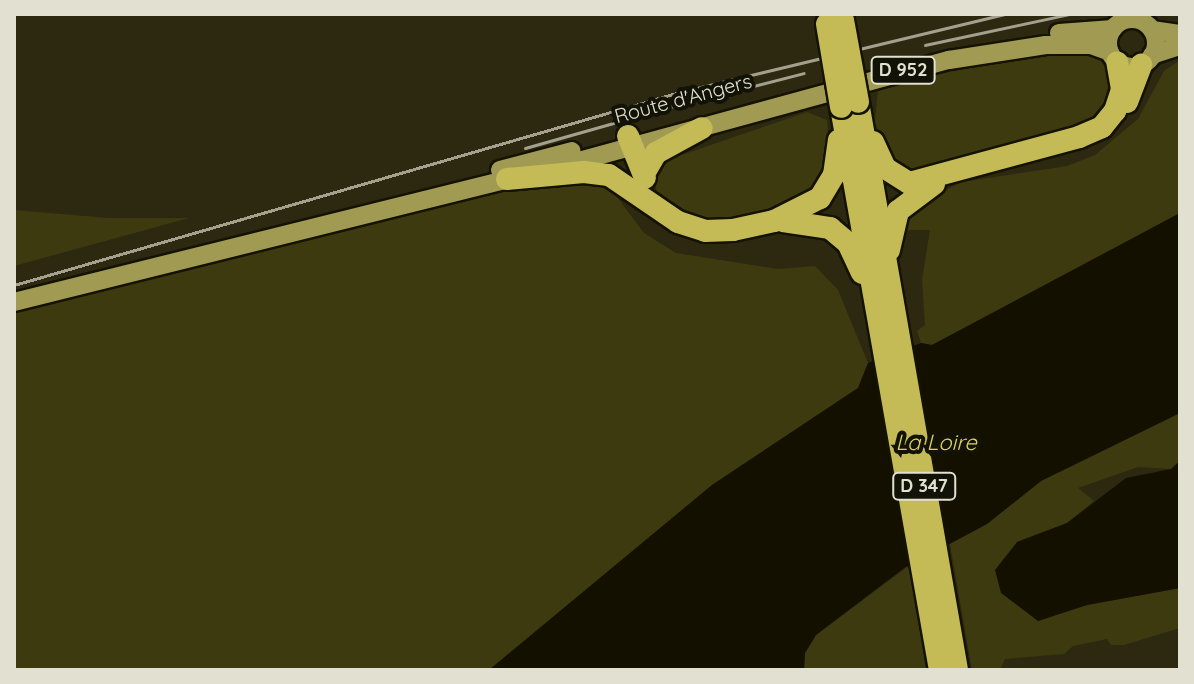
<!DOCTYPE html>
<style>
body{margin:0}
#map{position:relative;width:1194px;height:684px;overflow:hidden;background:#2c2910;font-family:Quicksand,sans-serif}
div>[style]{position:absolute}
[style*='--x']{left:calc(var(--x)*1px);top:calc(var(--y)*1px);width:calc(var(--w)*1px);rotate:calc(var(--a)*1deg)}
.green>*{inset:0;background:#3e3a0f}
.water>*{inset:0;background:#131000}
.roads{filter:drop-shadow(2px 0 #141200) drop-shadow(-2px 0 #141200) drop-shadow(0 2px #141200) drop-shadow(0 -2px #141200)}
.major>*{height:18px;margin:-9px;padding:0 9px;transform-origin:9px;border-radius:9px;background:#a09a53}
.major>.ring{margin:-9px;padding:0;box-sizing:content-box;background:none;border:18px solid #a09a53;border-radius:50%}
.highway>*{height:22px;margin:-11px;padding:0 11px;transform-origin:11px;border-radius:11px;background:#c4bb57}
.rail>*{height:3px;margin:-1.5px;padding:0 1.5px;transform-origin:1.5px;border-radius:1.5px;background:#a3a18e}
.bridges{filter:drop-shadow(2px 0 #141200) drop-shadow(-2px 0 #141200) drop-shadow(0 2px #141200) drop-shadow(0 -2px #141200)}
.highway-bridge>*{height:22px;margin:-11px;padding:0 11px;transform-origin:11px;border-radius:11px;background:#c4bb57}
span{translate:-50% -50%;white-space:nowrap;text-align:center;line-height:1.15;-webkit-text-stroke:8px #131207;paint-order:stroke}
.shield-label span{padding:2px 6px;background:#131207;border:2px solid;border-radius:6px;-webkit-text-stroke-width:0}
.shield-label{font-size:18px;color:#e2e1d1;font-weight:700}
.street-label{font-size:20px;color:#e2e1d1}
.water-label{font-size:22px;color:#ddd25a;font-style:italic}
.frame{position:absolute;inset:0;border:16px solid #e2e1d1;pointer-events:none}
</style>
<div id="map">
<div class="green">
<i style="clip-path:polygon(1084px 52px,1101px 55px,1112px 77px,1113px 100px,1102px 121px,917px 171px,899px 168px,884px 148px,875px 122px,878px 89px,1013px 57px)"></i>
<i style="clip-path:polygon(1180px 60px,1180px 213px,932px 345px,921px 343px,917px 331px,925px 325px,922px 280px,930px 230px,907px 230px,907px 209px,962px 182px,1067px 166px,1095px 155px,1138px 119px,1164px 71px)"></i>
<i style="clip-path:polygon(807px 112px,827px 120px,830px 157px,819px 184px,806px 195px,760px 214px,721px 222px,693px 221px,659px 198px,654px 181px,664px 161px)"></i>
<i style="clip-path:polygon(576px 179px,608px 185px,644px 233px,676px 253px,778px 269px,815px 266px,838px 290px,868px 363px,858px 388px,712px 485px,489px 670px,14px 670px,14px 310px,409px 208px)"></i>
<i style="clip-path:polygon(14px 210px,108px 218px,189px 218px,14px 266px)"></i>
<i style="clip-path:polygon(1180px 413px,1180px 461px,1171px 469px,1138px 467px,1078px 488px,1094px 501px,1067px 523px,1017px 542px,1038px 621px,1087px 605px,1180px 588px,1180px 628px,1124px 645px,1111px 645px,1107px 639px,1073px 646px,1064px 654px,1005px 659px,1000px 670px,972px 670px,950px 544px,987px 524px,1041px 481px)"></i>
<i style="clip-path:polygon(910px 565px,926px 670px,804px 670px,805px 653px,816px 635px)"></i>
</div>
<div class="water">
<i style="clip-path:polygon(1180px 213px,1180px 413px,1041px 481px,987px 524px,904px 568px,816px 635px,805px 653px,804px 670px,489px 670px,712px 485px,858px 388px,868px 363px,921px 343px,932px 345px)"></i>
<i style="clip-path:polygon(1180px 461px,1180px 588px,1087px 605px,1038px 621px,1001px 593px,995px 570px,1017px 542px,1067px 523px,1126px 478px,1171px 469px)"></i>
</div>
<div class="roads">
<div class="major">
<i class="ring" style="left:1108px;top:19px;width:30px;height:30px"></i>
<i style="--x:1152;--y:30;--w:28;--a:8"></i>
<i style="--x:1059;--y:33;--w:54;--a:-4.2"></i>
<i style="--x:1152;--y:55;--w:29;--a:-18"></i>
<i style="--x:557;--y:167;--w:406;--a:-15.3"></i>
<i style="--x:949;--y:60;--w:98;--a:-8.8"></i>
<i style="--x:1046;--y:45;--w:45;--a:0"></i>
<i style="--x:1091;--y:45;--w:20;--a:20"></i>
<i style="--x:500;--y:170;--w:74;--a:-14.8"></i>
<i style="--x:14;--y:302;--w:522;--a:-13.96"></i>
</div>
<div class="highway">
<i style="--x:858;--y:102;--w:577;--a:80.11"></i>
<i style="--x:1127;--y:102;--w:40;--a:-69"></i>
<i style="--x:841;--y:107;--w:572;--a:80.03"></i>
<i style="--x:628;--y:136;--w:45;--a:68"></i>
<i style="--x:873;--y:142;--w:29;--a:65"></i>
<i style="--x:885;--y:168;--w:28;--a:32"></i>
<i style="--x:909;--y:183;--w:176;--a:-15.1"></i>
<i style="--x:1079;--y:137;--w:25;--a:-23"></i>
<i style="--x:1102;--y:127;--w:21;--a:-51"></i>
<i style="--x:1115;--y:111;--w:23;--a:-72"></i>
<i style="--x:1122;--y:89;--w:27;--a:-100"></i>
<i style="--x:645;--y:172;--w:22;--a:-60"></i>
<i style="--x:656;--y:153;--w:52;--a:-28.5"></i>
<i style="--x:507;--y:179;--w:77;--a:-5.2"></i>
<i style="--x:584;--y:172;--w:25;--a:7"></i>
<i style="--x:609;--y:175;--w:83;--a:34.3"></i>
<i style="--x:678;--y:222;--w:28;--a:18"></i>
<i style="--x:705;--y:231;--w:28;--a:-2"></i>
<i style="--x:733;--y:230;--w:42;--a:-12.4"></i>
<i style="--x:774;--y:221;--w:51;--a:-26.6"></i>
<i style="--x:820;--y:198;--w:27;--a:-59"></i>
<i style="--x:834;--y:175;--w:35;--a:-82"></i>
<i style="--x:783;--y:221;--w:48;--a:8.5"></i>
<i style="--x:830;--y:228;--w:23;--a:40"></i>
<i style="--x:848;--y:243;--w:33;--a:65"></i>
<i style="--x:889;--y:250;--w:40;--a:-77"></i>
<i style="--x:898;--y:211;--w:45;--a:-36.9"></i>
</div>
</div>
<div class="rail">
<i style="--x:925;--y:45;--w:147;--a:-12.1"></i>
<i style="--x:730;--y:92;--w:76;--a:-14.4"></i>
<i style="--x:525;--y:148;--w:223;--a:-15.8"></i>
<i style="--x:14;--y:285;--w:689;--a:-16.17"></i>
<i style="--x:676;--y:93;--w:337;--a:-13.5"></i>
</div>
<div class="bridges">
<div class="highway-bridge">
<i style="--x:843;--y:20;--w:83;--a:79.6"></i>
<i style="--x:827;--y:24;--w:84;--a:80.4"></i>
</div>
</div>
<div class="shield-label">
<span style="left:903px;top:70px">D 952</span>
<span style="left:924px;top:486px">D 347</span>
</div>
<div class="street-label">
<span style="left:683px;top:98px;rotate:-15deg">Route d'Angers</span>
</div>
<div class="water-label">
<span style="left:936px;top:443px">La Loire</span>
</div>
<div class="frame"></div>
</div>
